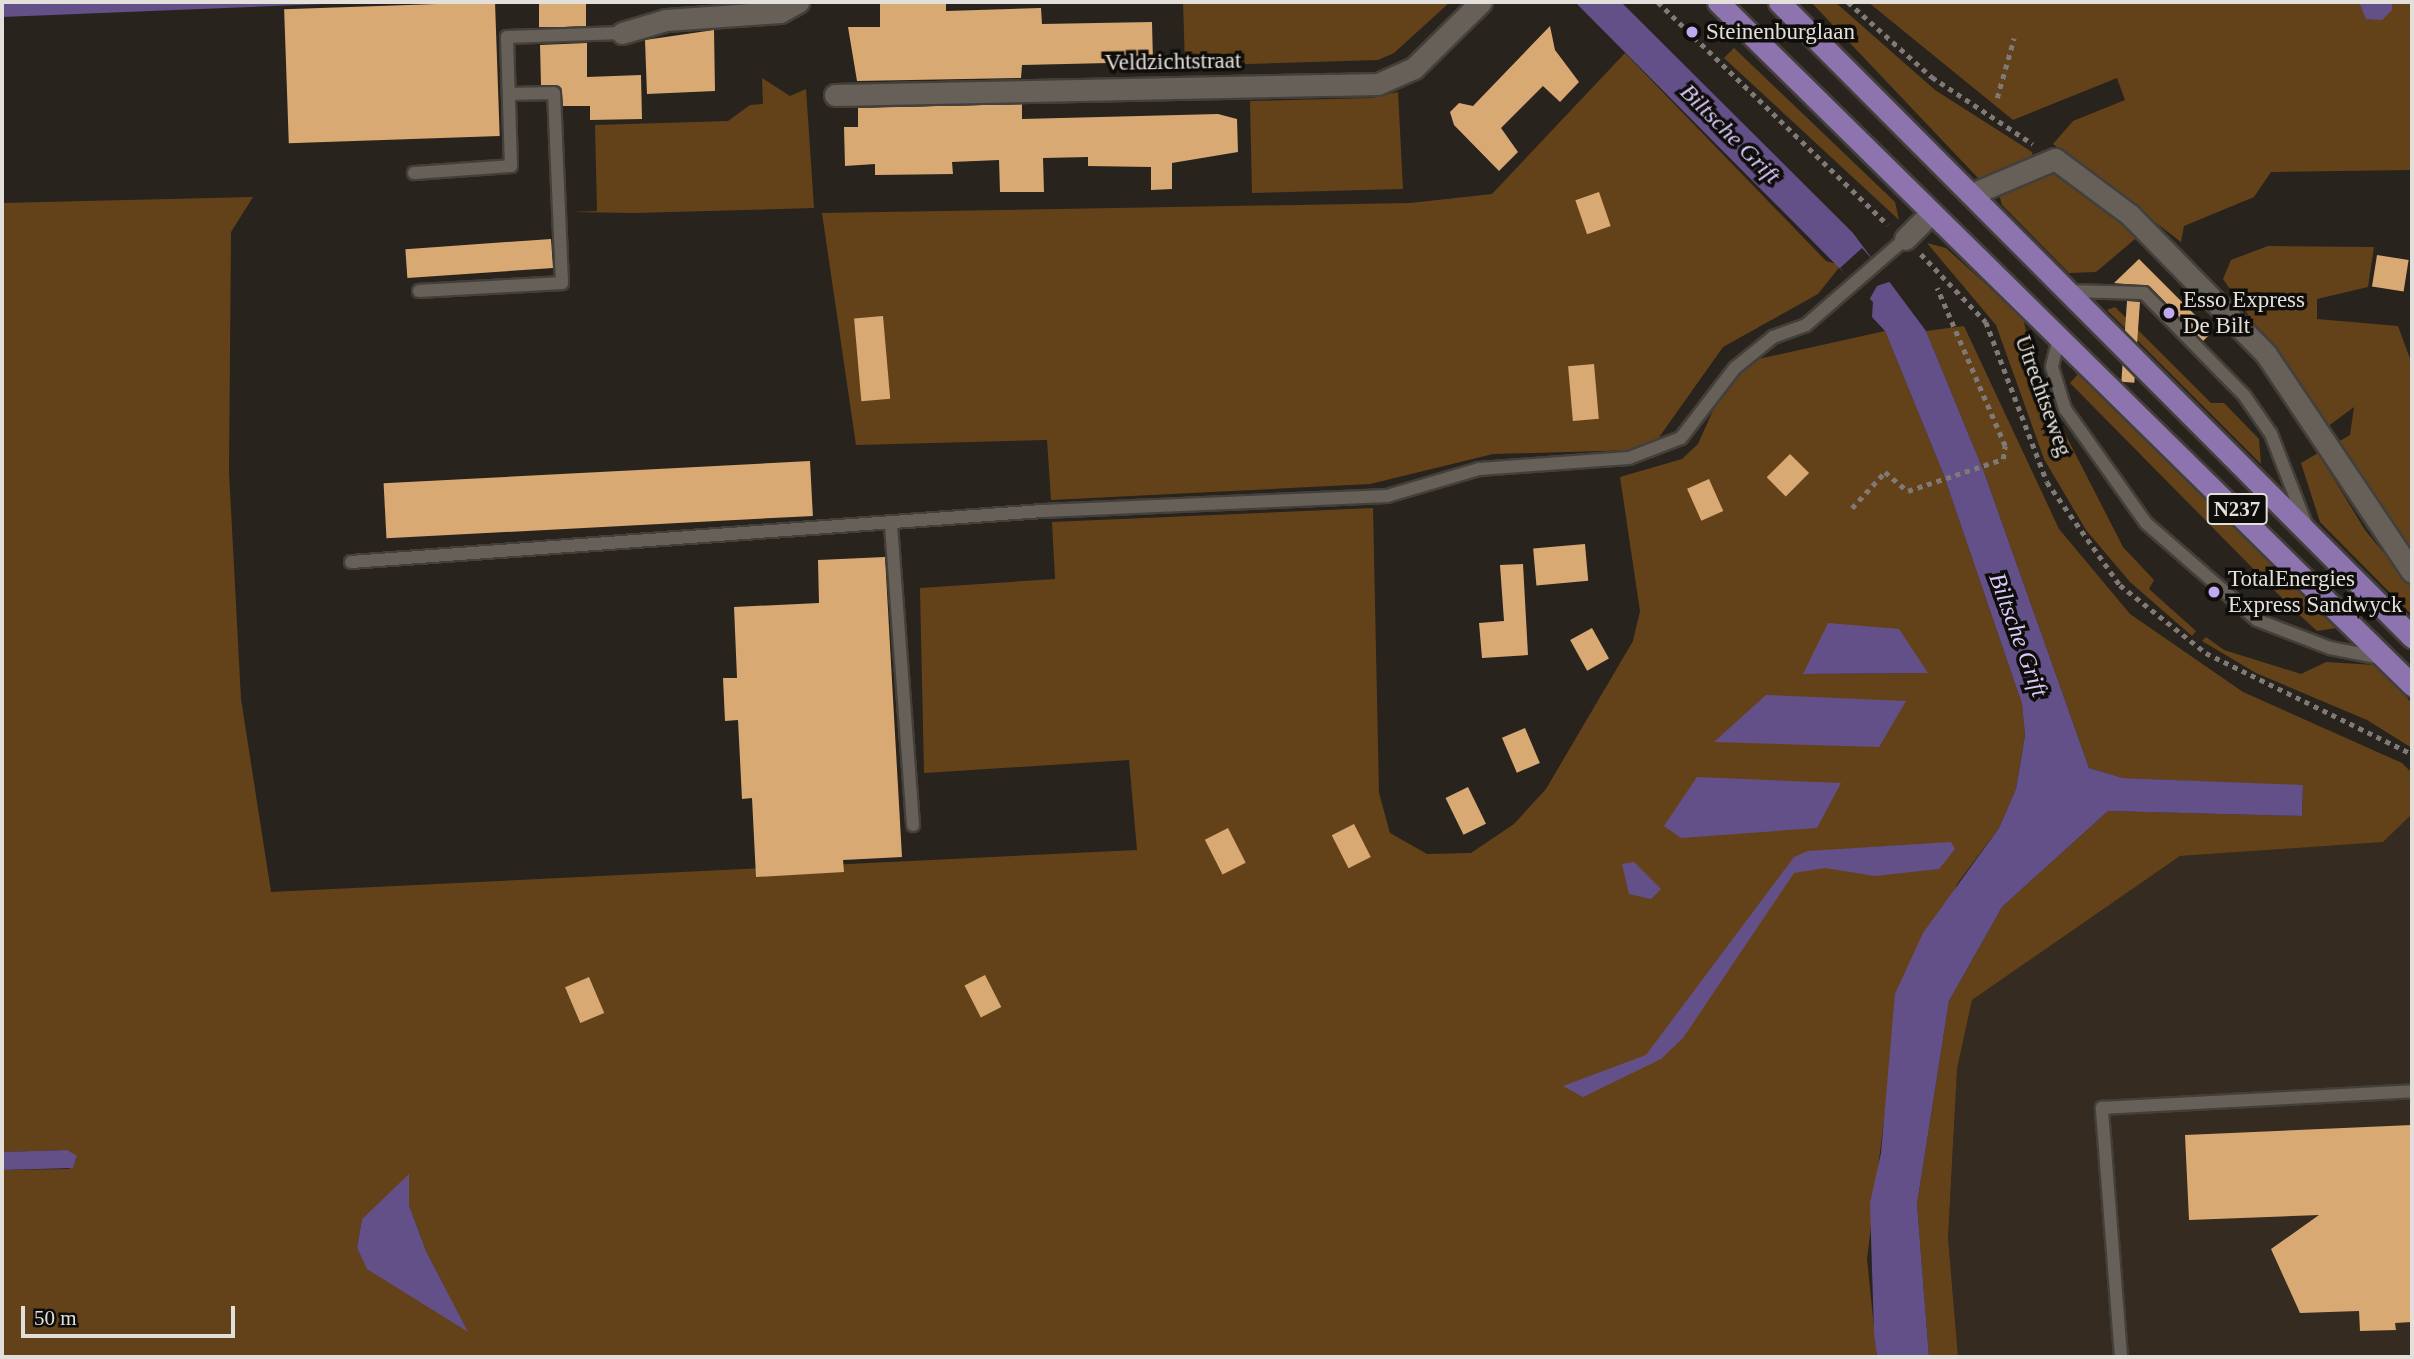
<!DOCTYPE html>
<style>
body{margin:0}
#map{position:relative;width:2414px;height:1359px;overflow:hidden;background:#29231d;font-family:"Times New Roman",serif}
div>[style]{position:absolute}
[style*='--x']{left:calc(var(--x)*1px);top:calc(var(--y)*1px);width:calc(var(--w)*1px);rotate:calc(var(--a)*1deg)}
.built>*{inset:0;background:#352b20}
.green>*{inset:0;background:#644219}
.water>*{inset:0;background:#645088}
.pier>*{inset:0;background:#29231d}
.building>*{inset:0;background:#d9a973;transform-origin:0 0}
.path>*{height:4.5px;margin-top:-2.25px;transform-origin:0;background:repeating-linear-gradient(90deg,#7f7a75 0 5px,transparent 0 10px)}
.roads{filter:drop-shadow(2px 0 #433f3a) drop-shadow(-2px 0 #433f3a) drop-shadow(0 2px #433f3a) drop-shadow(0 -2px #433f3a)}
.service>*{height:12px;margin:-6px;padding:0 6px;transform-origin:6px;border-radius:6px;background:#676058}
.minor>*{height:21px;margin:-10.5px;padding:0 10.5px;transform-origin:10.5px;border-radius:10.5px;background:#676058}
.primary>*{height:21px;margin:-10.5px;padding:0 10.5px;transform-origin:10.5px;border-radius:10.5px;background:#8d74ae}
.dots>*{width:19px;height:19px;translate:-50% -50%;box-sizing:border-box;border:4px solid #0f0d0a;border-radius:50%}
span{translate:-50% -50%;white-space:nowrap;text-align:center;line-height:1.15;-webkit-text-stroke:7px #0f0d0a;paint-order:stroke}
.shield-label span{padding:2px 5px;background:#0f0d0a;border:2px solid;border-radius:5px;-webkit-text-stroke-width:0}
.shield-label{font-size:21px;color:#e3dfdb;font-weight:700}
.poi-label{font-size:23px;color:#e3dfdb}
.left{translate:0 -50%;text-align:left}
.street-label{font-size:23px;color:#e3dfdb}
.water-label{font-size:24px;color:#dac9fd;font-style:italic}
.frame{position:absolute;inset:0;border:4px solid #e3dfdb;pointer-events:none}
.scale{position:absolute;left:21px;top:1306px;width:214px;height:32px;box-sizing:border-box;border:4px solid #e3dfdb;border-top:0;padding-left:9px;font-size:21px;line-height:24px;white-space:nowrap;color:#e3dfdb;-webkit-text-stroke:5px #0f0d0a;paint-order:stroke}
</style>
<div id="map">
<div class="built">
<i style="clip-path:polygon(2412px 814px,2412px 1357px,1958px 1357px,1948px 1238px,1957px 1069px,1972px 1000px,2180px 856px,2383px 842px)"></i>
</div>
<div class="green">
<i style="clip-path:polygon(1183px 2px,1450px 2px,1394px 53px,1378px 60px,1185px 66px)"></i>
<i style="clip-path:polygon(1811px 2px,1835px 2px,1935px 90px,2032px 152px,2033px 158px,1979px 179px)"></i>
<i style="clip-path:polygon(1868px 2px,2359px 2px,2392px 10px,2392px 2px,2412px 2px,2412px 170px,2271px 172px,2254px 197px,2184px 226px,2181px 242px,2053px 144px,2073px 121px,2125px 100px,2117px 78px,2013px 120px)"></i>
<i style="clip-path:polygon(1734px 48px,1895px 202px,1899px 220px,1724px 58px)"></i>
<i style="clip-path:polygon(1625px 53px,1826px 261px,1841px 265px,1818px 294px,1723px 347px,1655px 443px,1635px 450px,1493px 454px,1370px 484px,1051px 500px,1047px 440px,856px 445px,822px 213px,1410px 203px,1492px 194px)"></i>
<i style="clip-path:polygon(762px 78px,790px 96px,806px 89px,814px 208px,634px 213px,571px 212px,597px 211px,595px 125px,728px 121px,750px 105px,763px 104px)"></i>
<i style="clip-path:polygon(1398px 92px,1403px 189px,1252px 193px,1250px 101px,1371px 98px)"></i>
<i style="clip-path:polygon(2046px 171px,2072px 177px,2141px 234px,2096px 272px,2069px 273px,2002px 205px,1999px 194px)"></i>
<i style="clip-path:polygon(evenodd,253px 197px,231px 232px,229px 472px,241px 699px,271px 892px,1137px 850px,1129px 760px,924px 773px,920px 588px,1055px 579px,1052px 522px,1373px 508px,1379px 793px,1390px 833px,1427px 854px,1471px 853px,1514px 824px,1546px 789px,1633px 641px,1640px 611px,1620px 477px,1682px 459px,1698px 444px,1719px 397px,1754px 360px,1885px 331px,1943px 473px,2022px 704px,2025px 734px,2016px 789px,1999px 828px,1957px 884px,1888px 1087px,1867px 1259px,1877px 1357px,2px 1357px,2px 1170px,69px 1169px,77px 1159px,67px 1150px,2px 1152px,2px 203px,253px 197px,1828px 624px,1922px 667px,1928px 673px,1804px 674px,1828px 624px,253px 197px,409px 1175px,409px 1205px,426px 1251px,467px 1331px,367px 1268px,357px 1248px,362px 1219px,409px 1175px)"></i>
<i style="clip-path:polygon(1927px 243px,1946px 248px,2023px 318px,2038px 381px,2123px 547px,2154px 580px,2149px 589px,2196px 631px,2192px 636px,2130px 582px,2086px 530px,2044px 459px,1996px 325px)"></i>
<i style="clip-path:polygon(2268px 246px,2374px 247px,2368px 287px,2317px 299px,2317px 319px,2398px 326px,2412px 364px,2412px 556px,2336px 443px,2350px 435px,2354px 407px,2327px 427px,2223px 279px,2231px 260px)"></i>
<i style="clip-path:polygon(2115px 307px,2211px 403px,2224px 403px,2259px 439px,2261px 464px,2107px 310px)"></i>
<i style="clip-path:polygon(1964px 326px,2059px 529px,2130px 614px,2243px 692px,2402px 763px,2412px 773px,2412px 814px,2383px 842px,2180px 856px,1972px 1000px,1957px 1069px,1948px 1238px,1958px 1357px,1929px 1357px,1917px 1204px,1949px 1001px,2002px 907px,2108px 811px,2302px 816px,2303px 786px,2123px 778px,2089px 768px,1984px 472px,1926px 331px)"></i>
<i style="clip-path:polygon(2079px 373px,2336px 628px,2317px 631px,2292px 608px,2070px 383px)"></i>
<i style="clip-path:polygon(2318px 453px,2365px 530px,2412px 588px,2412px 615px,2320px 522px,2301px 463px)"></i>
<i style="clip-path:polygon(2206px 637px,2224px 650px,2301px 674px,2326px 662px,2374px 665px,2412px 703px,2412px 748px,2367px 720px,2256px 673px,2202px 641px)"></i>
</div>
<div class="water">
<i style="clip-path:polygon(2px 2px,374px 2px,2px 17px)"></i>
<i style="clip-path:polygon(1575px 2px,1621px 2px,1853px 233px,1926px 331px,1984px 472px,2089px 768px,2123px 778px,2303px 785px,2302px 816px,2108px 811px,2002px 907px,1949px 1001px,1917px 1204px,1929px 1357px,1877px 1357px,1874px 1333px,1870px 1203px,1881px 1153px,1895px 994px,1923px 933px,1999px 828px,2016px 789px,2025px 735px,2022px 704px,1943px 473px,1885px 331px,1872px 317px,1873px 302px)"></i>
<i style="clip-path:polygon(2359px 2px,2392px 2px,2392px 10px,2382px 20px,2366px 19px)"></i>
<i style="clip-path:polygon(1828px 623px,1899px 629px,1928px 673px,1803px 674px)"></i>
<i style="clip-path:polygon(1766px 695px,1906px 701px,1879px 747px,1714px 742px)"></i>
<i style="clip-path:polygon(1697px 777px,1841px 783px,1817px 828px,1681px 838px,1664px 826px)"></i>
<i style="clip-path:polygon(1951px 842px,1955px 849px,1939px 869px,1875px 876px,1825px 868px,1794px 873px,1683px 1038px,1661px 1059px,1583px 1097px,1563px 1086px,1646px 1055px,1794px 857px,1808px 851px)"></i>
<i style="clip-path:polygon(1634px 862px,1661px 889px,1651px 899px,1629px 894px,1622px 864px)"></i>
<i style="clip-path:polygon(67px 1150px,77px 1156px,73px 1168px,2px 1170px,2px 1152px)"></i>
<i style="clip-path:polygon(409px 1174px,409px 1205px,426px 1251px,468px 1332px,367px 1269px,357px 1248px,362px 1219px)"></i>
</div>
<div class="pier">
<i style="clip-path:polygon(1862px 248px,1892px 281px,1877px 286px,1868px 302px,1840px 268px)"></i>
</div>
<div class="building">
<i style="left:495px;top:2px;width:134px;height:211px;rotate:88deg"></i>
<i style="left:539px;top:2px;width:47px;height:25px"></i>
<i style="clip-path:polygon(880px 2px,946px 2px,946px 11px,1041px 8px,1042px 24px,1152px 22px,1153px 62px,1022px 65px,1021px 78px,857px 81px,848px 27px,880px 27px)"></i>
<i style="clip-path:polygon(1550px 26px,1555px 50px,1579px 82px,1560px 102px,1543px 86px,1501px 128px,1518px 152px,1499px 171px,1454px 125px,1450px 112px,1459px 103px,1473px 106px)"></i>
<i style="clip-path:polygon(714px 30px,715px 91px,647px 94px,645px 40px)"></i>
<i style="clip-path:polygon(587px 43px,587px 77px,641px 75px,642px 119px,590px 120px,590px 106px,563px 106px,561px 88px,541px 85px,540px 45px)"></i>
<i style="clip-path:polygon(1022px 104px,1022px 119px,1218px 114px,1237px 119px,1238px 152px,1172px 163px,1172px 189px,1151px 190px,1151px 167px,1088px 166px,1088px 157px,1043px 158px,1044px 192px,1000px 192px,999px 160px,952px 162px,953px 174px,875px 175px,875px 164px,845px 166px,844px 127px,858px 127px,858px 108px)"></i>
<i style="left:1599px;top:192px;width:36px;height:25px;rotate:71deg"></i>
<i style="left:551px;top:239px;width:29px;height:146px;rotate:86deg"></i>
<i style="left:2377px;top:255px;width:32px;height:32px;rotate:9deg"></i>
<i style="clip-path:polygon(2139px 259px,2212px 332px,2203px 341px,2149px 286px,2114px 283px)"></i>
<i style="left:2127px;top:301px;width:13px;height:81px;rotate:4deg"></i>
<i style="left:883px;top:316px;width:83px;height:29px;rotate:85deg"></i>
<i style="left:1594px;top:364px;width:55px;height:26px;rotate:85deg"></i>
<i style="left:1790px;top:454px;width:27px;height:33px;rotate:45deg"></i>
<i style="left:810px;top:461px;width:55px;height:427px;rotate:87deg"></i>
<i style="left:1709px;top:479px;width:35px;height:24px;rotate:66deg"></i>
<i style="left:1585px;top:544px;width:37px;height:52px;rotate:85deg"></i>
<i style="clip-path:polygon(885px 557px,902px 857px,843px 860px,844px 872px,756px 877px,752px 798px,742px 799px,738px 720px,725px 721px,723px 678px,737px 678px,734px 607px,819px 603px,818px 560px)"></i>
<i style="clip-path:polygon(1523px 564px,1528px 655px,1482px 658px,1479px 623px,1504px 621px,1500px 565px)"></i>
<i style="left:1592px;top:628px;width:35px;height:25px;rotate:61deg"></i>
<i style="left:1525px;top:728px;width:38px;height:25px;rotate:67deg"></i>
<i style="left:1468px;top:787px;width:41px;height:25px;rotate:64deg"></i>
<i style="left:1354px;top:824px;width:37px;height:25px;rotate:63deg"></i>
<i style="left:1228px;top:828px;width:39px;height:26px;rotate:63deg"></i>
<i style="left:985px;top:975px;width:36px;height:23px;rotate:63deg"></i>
<i style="left:589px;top:977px;width:39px;height:26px;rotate:67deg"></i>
<i style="clip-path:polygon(2412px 1125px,2412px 1322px,2395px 1323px,2396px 1330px,2360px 1331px,2359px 1311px,2300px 1313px,2271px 1249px,2319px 1215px,2189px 1220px,2185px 1135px)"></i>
</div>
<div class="path">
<i style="--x:1658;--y:2;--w:320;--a:44.1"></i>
<i style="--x:1848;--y:2;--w:113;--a:41.8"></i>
<i style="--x:1932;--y:77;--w:121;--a:33.6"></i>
<i style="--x:1997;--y:98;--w:62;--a:-74.2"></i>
<i style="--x:1921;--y:254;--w:94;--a:46.3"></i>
<i style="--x:1986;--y:322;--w:171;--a:69.1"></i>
<i style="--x:2047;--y:482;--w:126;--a:54.7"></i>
<i style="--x:2120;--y:585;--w:110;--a:38.3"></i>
<i style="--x:2206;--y:653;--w:229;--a:26.1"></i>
<i style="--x:1852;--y:508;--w:49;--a:-47.5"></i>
<i style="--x:1885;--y:472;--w:30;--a:40"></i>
<i style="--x:1908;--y:491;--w:100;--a:-18.6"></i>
<i style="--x:2003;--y:459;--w:13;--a:-81"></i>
<i style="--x:2005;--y:446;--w:172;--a:-113.3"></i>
</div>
<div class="roads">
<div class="service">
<i style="--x:414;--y:173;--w:97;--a:-4.1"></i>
<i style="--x:511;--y:166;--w:129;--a:-91.8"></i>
<i style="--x:507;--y:37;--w:115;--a:-2"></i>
<i style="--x:419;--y:291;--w:143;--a:-3.2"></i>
<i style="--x:562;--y:283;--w:190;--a:-92.4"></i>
<i style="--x:554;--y:93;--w:45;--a:178.7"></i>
<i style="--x:2067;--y:291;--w:77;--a:1.5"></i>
<i style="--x:2144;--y:293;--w:143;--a:45.6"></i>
<i style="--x:2244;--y:395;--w:47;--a:55.3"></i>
<i style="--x:2271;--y:434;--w:100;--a:68.8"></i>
<i style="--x:2060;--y:334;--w:34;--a:104"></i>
<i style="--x:2052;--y:367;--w:44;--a:72.8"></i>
<i style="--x:2065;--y:409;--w:140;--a:54.6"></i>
<i style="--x:2146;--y:523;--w:147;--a:41.1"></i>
<i style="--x:2257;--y:620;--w:78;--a:21"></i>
<i style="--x:2330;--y:648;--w:52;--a:11.1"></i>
<i style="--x:891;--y:525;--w:301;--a:85.8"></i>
<i style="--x:351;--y:562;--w:694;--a:-4.22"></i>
<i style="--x:1043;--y:511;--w:344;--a:-2.5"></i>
<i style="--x:1387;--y:496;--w:96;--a:-16.4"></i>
<i style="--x:1479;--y:469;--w:150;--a:-4.2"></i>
<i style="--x:1629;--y:458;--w:56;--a:-21"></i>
<i style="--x:1681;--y:438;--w:88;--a:-52.4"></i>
<i style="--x:1735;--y:368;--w:49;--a:-39.2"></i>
<i style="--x:1773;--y:337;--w:35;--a:-20"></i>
<i style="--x:1806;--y:325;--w:131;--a:-41"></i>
<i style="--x:2121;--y:1357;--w:250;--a:-94.4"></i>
<i style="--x:2102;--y:1108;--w:310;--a:-3.1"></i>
</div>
<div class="minor">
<i style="--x:622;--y:33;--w:46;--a:-16.5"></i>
<i style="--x:666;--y:20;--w:114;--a:-4"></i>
<i style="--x:780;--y:12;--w:21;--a:-29"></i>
<i style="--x:835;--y:95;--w:543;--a:-1.16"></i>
<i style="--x:1378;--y:84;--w:39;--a:-24"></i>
<i style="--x:1414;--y:68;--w:94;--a:-44.6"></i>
<i style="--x:1972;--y:194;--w:90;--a:-22.9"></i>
<i style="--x:2055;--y:159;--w:94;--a:36.7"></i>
<i style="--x:2130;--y:215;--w:194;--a:45.6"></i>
<i style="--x:2266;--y:354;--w:262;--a:56.2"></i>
<i style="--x:1905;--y:239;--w:35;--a:-45"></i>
</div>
<div class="primary">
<i style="--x:1718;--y:2;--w:974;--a:44.54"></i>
<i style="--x:1779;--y:2;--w:897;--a:45.09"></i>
</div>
</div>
<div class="dots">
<i style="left:1692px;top:32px;background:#c1a8f3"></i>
<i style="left:2169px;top:313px;background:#c1a8f3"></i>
<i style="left:2214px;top:592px;background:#c1a8f3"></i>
</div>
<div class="shield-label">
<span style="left:2237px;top:509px">N237</span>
</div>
<div class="poi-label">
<span class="left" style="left:1706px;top:32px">Steinenburglaan</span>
<span class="left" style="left:2183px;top:313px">Esso Express<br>De Bilt</span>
<span class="left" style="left:2228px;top:592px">TotalEnergies<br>Express Sandwyck</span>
</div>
<div class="street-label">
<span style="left:1173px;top:62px;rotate:-1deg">Veldzichtstraat</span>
<span style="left:2043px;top:396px;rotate:70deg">Utrechtseweg</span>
</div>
<div class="water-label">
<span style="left:1730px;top:134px;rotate:45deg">Biltsche Grift</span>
<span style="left:2018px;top:635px;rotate:70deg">Biltsche Grift</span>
</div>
<div class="frame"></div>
<div class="scale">50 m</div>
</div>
